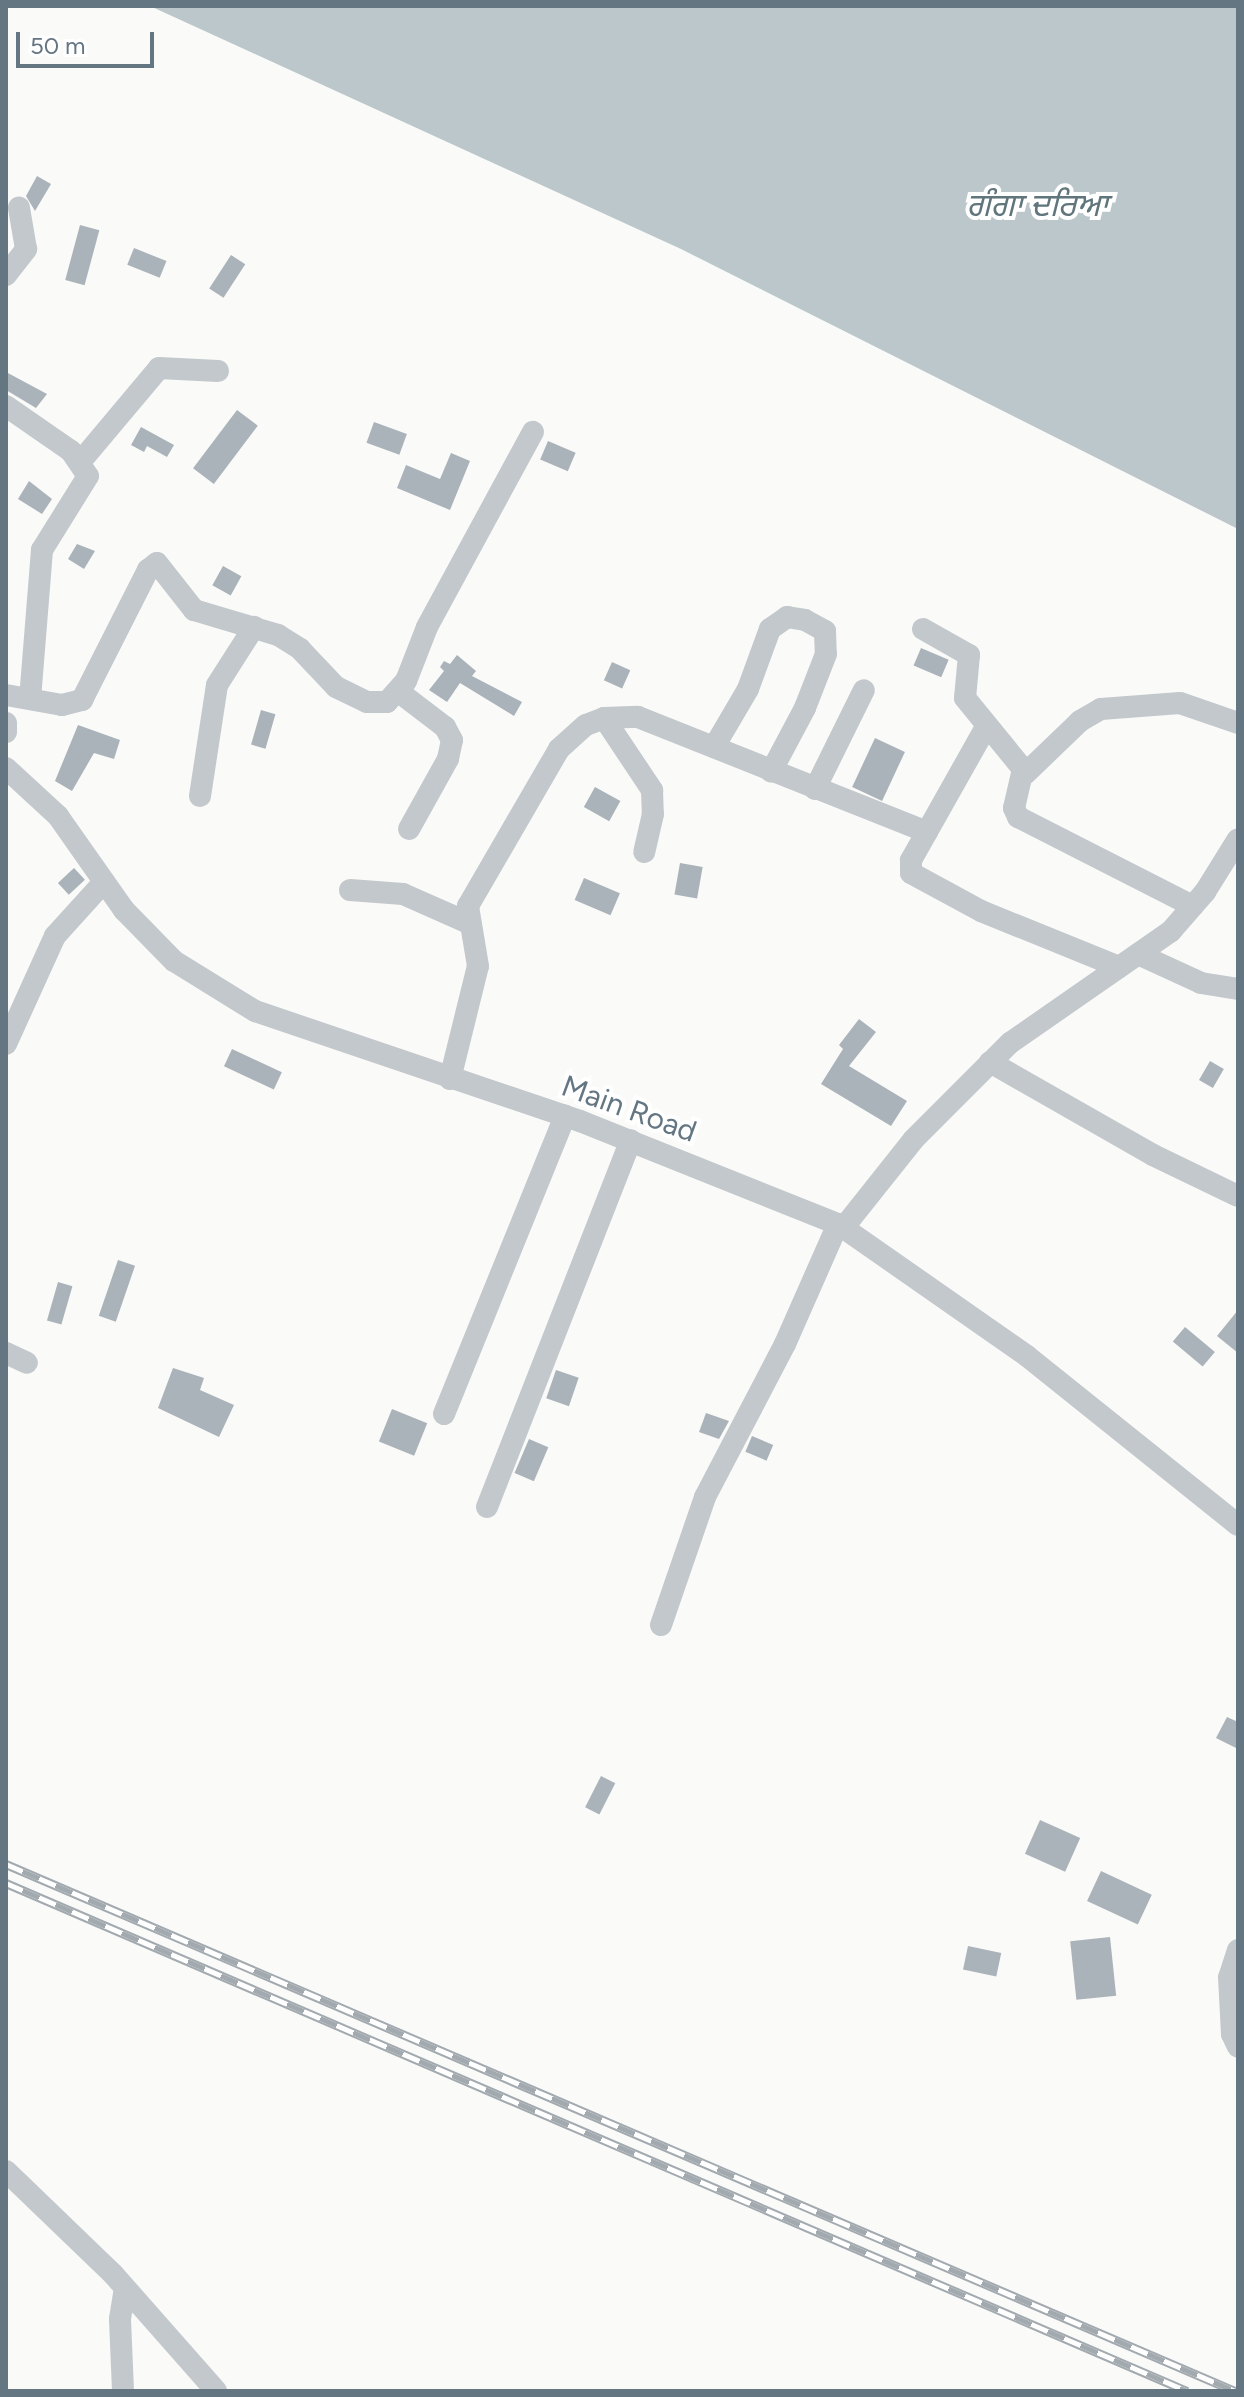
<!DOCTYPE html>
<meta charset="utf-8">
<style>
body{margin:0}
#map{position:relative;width:1244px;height:2397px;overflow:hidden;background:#fafaf8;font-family:Figtree,"Noto Sans Gurmukhi",sans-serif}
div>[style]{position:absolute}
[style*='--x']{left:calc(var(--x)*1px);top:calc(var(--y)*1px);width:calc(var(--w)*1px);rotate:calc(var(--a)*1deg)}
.water>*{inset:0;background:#bbc7cb}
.building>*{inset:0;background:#aab3b9;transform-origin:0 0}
.minor>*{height:22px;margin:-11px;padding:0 11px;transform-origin:11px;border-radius:11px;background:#c3c8cc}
.rail>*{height:9px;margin-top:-4.5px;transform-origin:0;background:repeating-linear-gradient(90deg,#fff 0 18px,#a2aab0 0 36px);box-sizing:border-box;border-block:2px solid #a2aab0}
span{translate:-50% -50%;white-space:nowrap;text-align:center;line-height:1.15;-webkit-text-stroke:8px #fff;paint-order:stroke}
.street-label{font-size:30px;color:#657683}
.water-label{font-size:32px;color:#60757c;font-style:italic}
.frame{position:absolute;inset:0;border:8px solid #657683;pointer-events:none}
.scale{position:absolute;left:16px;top:32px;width:138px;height:36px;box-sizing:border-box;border:4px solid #657683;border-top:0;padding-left:10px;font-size:24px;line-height:28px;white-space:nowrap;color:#657683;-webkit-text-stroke:6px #fff;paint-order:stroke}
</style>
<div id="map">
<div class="water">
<i style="clip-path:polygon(150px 6px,1238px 6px,1238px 529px,681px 249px)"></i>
</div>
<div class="building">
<i style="clip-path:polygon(37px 176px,51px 184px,35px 211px,26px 196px)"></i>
<i style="left:80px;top:225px;width:20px;height:57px;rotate:15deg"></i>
<i style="left:134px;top:248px;width:35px;height:18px;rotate:22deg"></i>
<i style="left:231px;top:255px;width:17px;height:40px;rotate:33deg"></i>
<i style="clip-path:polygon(6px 372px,47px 394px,36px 408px,6px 390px)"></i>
<i style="left:237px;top:410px;width:26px;height:73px;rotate:37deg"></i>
<i style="left:374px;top:422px;width:35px;height:22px;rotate:20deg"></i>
<i style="clip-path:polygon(141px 427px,174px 445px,167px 457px,147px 446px,144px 452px,131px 445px)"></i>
<i style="left:548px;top:441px;width:30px;height:20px;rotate:23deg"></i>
<i style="clip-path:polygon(451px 453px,470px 461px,450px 510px,397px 488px,406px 465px,440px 479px)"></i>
<i style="clip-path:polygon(29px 481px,52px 499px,42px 514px,18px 499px)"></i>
<i style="clip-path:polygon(77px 544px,95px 551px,84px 569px,68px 559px)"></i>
<i style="left:223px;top:566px;width:21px;height:22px;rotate:29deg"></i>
<i style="left:921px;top:648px;width:30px;height:19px;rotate:23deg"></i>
<i style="clip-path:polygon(457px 655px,476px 671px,472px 676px,522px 702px,514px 716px,460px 683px,447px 702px,429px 690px,444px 671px,440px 667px,444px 661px,450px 664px)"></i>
<i style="left:612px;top:662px;width:20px;height:20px;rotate:24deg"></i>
<i style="left:261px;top:710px;width:15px;height:36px;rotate:16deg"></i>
<i style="clip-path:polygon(78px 725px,120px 740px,114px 759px,94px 753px,72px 791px,55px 781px)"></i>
<i style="left:875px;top:738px;width:33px;height:54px;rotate:25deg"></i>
<i style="left:595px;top:787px;width:29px;height:23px;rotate:29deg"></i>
<i style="left:680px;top:863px;width:23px;height:32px;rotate:10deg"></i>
<i style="left:74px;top:868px;width:16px;height:22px;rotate:47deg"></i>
<i style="left:584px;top:878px;width:39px;height:24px;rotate:23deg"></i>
<i style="clip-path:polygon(859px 1019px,876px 1032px,849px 1066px,907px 1101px,891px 1126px,821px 1084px,843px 1049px,839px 1045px)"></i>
<i style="left:232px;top:1049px;width:55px;height:19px;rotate:25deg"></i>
<i style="left:1210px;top:1061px;width:16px;height:22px;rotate:30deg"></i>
<i style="left:118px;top:1260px;width:18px;height:59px;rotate:19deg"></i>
<i style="left:58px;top:1282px;width:15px;height:40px;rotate:16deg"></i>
<i style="clip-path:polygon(1238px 1310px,1238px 1353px,1217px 1336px)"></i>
<i style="left:1185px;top:1327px;width:39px;height:19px;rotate:40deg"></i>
<i style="clip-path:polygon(173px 1368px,204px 1378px,200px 1390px,234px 1405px,219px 1437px,158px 1408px)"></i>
<i style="left:556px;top:1370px;width:24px;height:30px;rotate:19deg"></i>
<i style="left:392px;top:1409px;width:38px;height:35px;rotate:22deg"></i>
<i style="clip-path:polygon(706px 1413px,729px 1421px,719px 1439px,699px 1432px)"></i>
<i style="left:752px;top:1436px;width:23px;height:17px;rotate:23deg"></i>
<i style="left:529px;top:1439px;width:21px;height:37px;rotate:23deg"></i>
<i style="clip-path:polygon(1227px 1717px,1238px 1722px,1238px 1749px,1216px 1738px)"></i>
<i style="left:601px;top:1776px;width:16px;height:35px;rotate:27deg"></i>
<i style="left:1040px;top:1820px;width:44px;height:37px;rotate:24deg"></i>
<i style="left:1101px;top:1871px;width:56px;height:33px;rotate:25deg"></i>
<i style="left:1110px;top:1937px;width:59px;height:40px;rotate:84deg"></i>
<i style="left:968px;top:1946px;width:34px;height:24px;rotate:12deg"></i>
</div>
<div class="minor">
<i style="--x:6;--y:275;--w:33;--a:-52"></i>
<i style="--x:26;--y:249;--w:42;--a:-99.7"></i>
<i style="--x:6;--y:406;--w:79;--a:34.7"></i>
<i style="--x:71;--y:451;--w:30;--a:56"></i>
<i style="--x:88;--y:476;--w:87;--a:121.9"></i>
<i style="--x:42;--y:550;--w:148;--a:94.6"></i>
<i style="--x:81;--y:461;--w:121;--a:-50"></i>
<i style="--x:159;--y:368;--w:59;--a:2.9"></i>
<i style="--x:923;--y:629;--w:53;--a:29.5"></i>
<i style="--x:969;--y:655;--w:43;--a:95.3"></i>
<i style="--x:965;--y:698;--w:92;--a:50.8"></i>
<i style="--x:1023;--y:769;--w:40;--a:103"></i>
<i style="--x:1014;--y:808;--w:10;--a:66"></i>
<i style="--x:1018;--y:817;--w:196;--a:27"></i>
<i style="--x:399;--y:692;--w:58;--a:37.3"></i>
<i style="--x:445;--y:727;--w:15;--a:62"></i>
<i style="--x:452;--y:740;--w:19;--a:102"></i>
<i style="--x:448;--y:759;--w:80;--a:119.1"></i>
<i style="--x:6;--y:695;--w:57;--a:10.1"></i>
<i style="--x:62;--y:705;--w:21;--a:-14"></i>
<i style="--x:82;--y:700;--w:146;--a:-63.1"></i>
<i style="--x:148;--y:570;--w:11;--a:-38"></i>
<i style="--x:157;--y:563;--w:60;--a:51.8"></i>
<i style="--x:194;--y:610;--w:88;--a:16.6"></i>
<i style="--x:278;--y:635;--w:26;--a:32"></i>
<i style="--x:300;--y:649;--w:52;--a:46.5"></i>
<i style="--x:336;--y:687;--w:34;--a:26"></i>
<i style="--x:367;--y:702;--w:20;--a:0"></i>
<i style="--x:387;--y:702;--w:28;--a:-48"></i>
<i style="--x:406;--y:681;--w:58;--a:-68.7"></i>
<i style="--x:427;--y:627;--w:222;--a:-61.5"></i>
<i style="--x:604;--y:718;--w:87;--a:56.3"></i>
<i style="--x:652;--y:790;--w:24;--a:88"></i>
<i style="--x:653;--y:814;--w:39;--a:103"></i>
<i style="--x:6;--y:723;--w:9;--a:90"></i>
<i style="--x:986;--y:727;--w:153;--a:119.4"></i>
<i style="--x:911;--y:860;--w:13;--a:90"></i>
<i style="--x:911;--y:873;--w:80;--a:28.5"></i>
<i style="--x:981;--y:911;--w:149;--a:22.1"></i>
<i style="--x:714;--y:747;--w:67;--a:-59.6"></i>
<i style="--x:748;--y:689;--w:64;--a:-69.9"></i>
<i style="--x:770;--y:629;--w:21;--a:-35"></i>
<i style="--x:787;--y:617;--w:18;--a:9"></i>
<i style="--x:805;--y:620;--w:23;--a:29"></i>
<i style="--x:825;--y:631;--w:23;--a:88"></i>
<i style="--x:826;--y:654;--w:58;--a:111.3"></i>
<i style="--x:805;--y:708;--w:72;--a:118"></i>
<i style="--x:6;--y:768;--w:71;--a:42.7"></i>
<i style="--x:58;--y:816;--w:115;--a:54.9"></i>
<i style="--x:124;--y:910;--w:71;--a:45.6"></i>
<i style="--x:174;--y:961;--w:95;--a:31.7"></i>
<i style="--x:255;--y:1011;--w:343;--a:18.7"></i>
<i style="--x:580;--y:1121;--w:278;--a:21.8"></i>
<i style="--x:838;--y:1224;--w:231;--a:34.9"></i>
<i style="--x:1027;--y:1356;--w:270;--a:38.7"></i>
<i style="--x:1025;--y:774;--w:76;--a:-43.9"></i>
<i style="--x:1080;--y:721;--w:24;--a:-30"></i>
<i style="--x:1101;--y:709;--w:79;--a:-4.3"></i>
<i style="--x:1180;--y:703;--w:61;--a:19"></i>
<i style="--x:815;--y:789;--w:110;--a:-63.7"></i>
<i style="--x:200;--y:796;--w:112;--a:-81.3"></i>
<i style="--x:217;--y:685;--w:69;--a:-57.5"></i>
<i style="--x:350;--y:890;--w:53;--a:4.3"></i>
<i style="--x:403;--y:894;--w:74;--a:23.8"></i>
<i style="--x:1138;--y:954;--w:69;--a:24.7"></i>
<i style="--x:1201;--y:983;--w:37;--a:9"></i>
<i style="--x:6;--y:1044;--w:119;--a:-65.6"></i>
<i style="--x:55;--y:936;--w:73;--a:-47.8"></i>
<i style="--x:990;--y:1062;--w:188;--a:29.7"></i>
<i style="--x:1153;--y:1155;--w:94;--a:25.8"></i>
<i style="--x:450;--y:1079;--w:116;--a:-76.1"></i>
<i style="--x:478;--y:966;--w:61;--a:-99.5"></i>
<i style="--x:468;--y:906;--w:181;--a:-59.9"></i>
<i style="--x:559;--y:749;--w:36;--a:-42"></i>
<i style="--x:586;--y:725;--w:19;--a:-21"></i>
<i style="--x:604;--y:718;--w:34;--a:-2"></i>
<i style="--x:638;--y:717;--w:311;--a:21.7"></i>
<i style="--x:844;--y:1227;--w:112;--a:-51.5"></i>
<i style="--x:914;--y:1139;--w:136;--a:-45"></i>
<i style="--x:1010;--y:1043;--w:196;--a:-34.8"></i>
<i style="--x:1171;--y:931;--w:52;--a:-48.9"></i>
<i style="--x:1205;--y:892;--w:62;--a:-58.1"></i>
<i style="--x:6;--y:1353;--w:23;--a:25"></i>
<i style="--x:444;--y:1414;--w:322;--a:-67.9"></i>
<i style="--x:487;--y:1507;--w:394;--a:-68.6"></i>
<i style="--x:661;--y:1625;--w:135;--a:-71"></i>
<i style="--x:705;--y:1497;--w:173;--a:-62.4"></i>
<i style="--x:785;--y:1344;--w:131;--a:-66.2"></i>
<i style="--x:1238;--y:1950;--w:28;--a:108"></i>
<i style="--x:1229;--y:1977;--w:57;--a:87"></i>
<i style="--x:1232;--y:2034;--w:14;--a:65"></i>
<i style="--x:6;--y:2171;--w:149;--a:43.9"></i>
<i style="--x:113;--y:2274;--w:156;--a:48.6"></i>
<i style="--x:123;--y:2391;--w:72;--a:-92.4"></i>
<i style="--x:120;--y:2319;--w:31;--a:-81"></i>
</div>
<div class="rail">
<i style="--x:6;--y:1864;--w:1337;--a:23.21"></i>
<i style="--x:6;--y:1883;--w:1286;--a:23.27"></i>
</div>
<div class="street-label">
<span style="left:629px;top:1109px;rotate:20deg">Main Road</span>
</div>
<div class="water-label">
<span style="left:1037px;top:205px">ਗੰਗਾ ਦਰਿਆ</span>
</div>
<div class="frame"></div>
<div class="scale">50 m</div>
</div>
